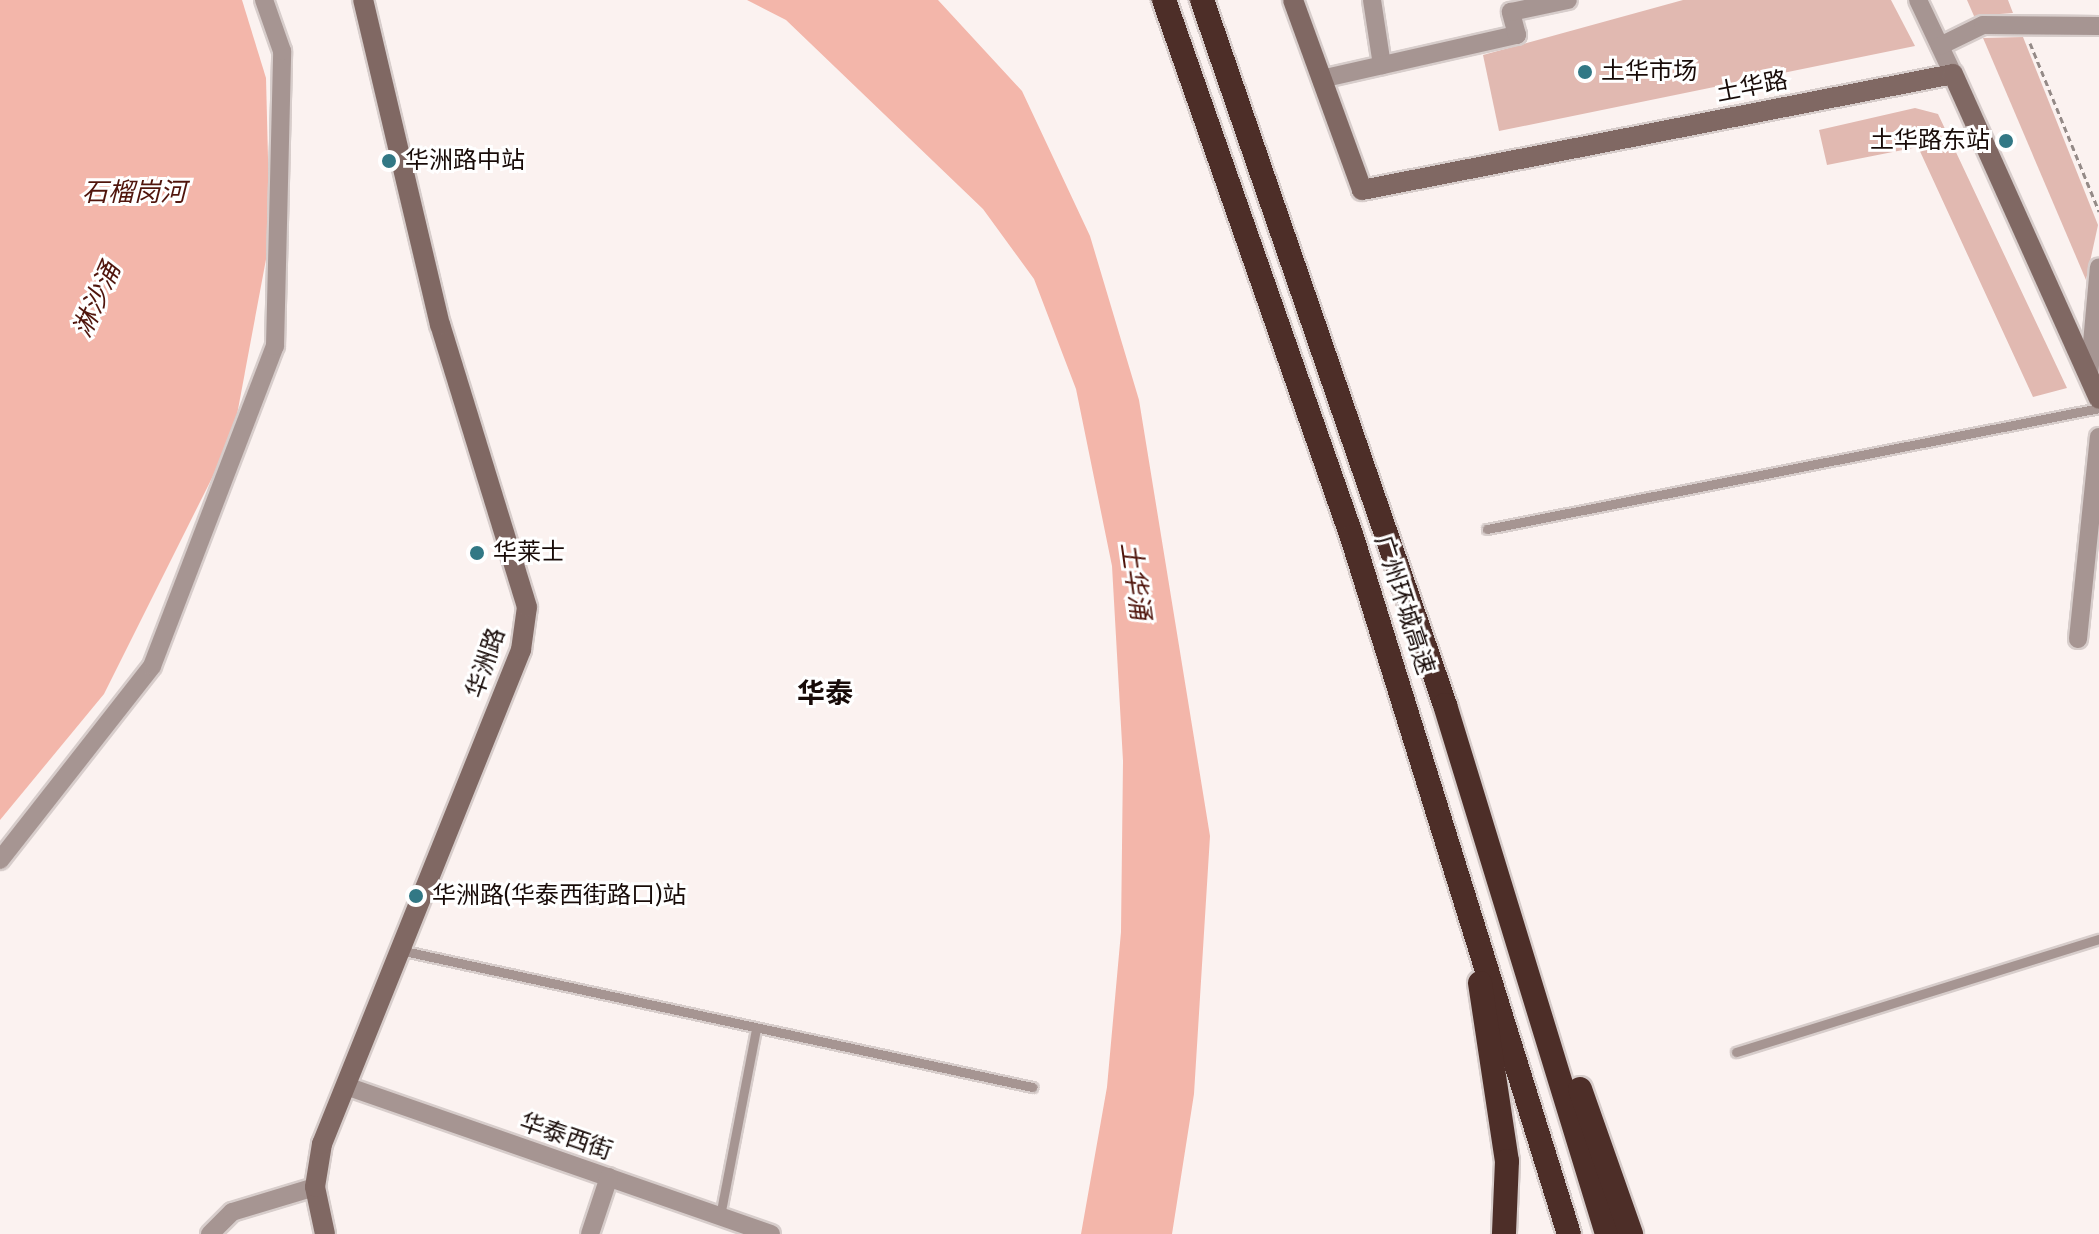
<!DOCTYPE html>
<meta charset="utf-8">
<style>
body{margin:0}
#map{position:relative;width:2099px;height:1234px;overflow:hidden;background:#fbf2f0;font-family:"Fira Sans Condensed","Noto Sans SC",sans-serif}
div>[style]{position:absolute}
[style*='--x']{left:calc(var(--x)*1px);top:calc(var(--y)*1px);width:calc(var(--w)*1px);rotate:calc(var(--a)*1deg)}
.water>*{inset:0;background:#f3b6aa}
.building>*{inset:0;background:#e1b9b1}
.path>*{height:3px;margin-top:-1.5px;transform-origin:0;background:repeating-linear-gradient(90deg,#948a87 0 6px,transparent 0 10px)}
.roads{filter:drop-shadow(2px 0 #d7cdcb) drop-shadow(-2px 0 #d7cdcb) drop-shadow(0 2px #d7cdcb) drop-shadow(0 -2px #d7cdcb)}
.lane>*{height:9px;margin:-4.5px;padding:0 4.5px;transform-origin:4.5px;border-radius:4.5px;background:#a69592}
.street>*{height:18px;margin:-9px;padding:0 9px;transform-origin:9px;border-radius:9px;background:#a69592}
.secondary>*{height:20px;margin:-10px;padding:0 10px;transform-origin:10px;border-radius:10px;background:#806863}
.highway>*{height:24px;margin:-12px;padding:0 12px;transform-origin:12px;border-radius:12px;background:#4d2e28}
.dots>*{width:22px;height:22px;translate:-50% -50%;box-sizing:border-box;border:4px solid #fff;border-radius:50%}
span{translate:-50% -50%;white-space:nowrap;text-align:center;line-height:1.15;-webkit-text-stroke:6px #fff;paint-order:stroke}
.poi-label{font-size:24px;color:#180b08}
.left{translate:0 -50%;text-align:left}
.right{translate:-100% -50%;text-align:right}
.street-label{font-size:24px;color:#180b08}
.water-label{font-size:26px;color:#50150c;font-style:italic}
.quarter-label{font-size:28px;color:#180b08;font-weight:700}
</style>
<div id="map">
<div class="water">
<i style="clip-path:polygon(0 0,242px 0,266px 78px,270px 238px,233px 436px,104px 694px,0 820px)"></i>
<i style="clip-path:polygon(747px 0,938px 0,1022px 91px,1090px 236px,1139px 400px,1210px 836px,1194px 1094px,1172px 1234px,1081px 1234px,1107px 1087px,1121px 932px,1123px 761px,1112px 566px,1076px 389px,1034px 279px,983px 209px,786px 20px)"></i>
</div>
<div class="building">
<i style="clip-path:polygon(1683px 0,1891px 0,1915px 46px,1499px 131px,1483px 55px)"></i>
<i style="clip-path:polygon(1967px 0,2008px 0,2013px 13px,1974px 16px)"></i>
<i style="clip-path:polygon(2023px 37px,2098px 225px,2086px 280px,1983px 38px)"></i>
<i style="clip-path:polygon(1915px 108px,1938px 114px,2067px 388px,2033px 397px,1918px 147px,1827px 165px,1819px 130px)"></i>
</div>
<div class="path">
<i style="--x:2030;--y:43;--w:182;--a:67.7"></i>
</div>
<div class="roads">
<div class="lane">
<i style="--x:1487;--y:529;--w:624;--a:-11.18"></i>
<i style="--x:404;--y:951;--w:643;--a:12.22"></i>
<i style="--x:1736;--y:1052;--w:380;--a:-17.3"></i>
<i style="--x:720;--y:1216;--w:190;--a:-79.1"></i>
</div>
<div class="street">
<i style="--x:1372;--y:0;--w:66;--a:81.3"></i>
<i style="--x:1918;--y:0;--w:82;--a:64.7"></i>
<i style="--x:1940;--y:46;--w:48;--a:-26"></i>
<i style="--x:1983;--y:25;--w:116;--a:0.5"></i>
<i style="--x:1321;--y:79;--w:201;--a:-12.7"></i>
<i style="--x:1517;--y:35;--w:24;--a:-105"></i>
<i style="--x:1511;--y:12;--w:58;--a:-11.9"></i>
<i style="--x:2089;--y:376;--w:109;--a:-84.8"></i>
<i style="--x:2078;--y:639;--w:203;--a:-84.1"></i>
<i style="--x:0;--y:860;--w:246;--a:-51.9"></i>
<i style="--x:152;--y:666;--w:343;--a:-69"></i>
<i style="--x:275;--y:346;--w:295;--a:-88.6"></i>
<i style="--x:282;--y:51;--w:54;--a:-109.4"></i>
<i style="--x:346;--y:1086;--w:450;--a:19.2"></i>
<i style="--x:210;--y:1234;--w:31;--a:-45"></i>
<i style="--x:232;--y:1212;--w:87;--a:-16.8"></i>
<i style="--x:590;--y:1234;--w:60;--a:-71.6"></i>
</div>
<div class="secondary">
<i style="--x:1293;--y:0;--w:202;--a:70"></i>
<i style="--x:1362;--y:190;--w:602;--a:-11.1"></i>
<i style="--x:1953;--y:74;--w:356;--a:65.8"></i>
<i style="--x:325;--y:1234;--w:48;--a:-102"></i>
<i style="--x:315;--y:1187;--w:44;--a:-80.8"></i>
<i style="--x:322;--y:1144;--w:533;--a:-68.06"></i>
<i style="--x:521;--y:650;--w:43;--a:-82.1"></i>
<i style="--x:527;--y:607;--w:295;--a:-107.1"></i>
<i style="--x:440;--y:325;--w:334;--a:-103.3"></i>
</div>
<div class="highway">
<i style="--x:1164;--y:0;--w:569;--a:70.71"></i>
<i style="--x:1352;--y:537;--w:730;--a:72.71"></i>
<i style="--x:1202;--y:0;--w:746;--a:70.98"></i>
<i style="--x:1445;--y:705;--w:553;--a:72.97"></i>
<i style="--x:1480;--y:983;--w:180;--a:81.4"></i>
<i style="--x:1507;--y:1161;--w:73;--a:92.4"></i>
<i style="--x:1580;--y:1089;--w:154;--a:70.6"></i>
</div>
</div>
<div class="dots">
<i style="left:1585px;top:72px;background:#327885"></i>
<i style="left:2006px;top:141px;background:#327885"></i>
<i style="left:389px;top:161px;background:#327885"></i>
<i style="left:477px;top:553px;background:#327885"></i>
<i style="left:416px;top:896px;background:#327885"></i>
</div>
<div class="poi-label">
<span class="left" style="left:1601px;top:72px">土华市场</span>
<span class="right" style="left:1990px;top:141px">土华路东站</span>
<span class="left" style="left:405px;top:161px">华洲路中站</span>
<span class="left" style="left:493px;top:553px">华莱士</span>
<span class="left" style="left:432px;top:896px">华洲路(华泰西街路口)站</span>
</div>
<div class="street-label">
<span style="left:1752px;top:87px;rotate:-11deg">土华路</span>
<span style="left:1404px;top:605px;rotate:72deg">广州环城高速</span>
<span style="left:486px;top:663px;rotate:-71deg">华洲路</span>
<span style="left:566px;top:1137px;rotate:19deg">华泰西街</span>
</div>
<div class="water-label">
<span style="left:134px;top:193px">石榴岗河</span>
<span style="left:97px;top:300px;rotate:-66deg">淋沙涌</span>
<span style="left:1135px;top:581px;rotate:82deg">土华涌</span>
</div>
<div class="quarter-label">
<span style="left:825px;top:694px">华泰</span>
</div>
</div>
